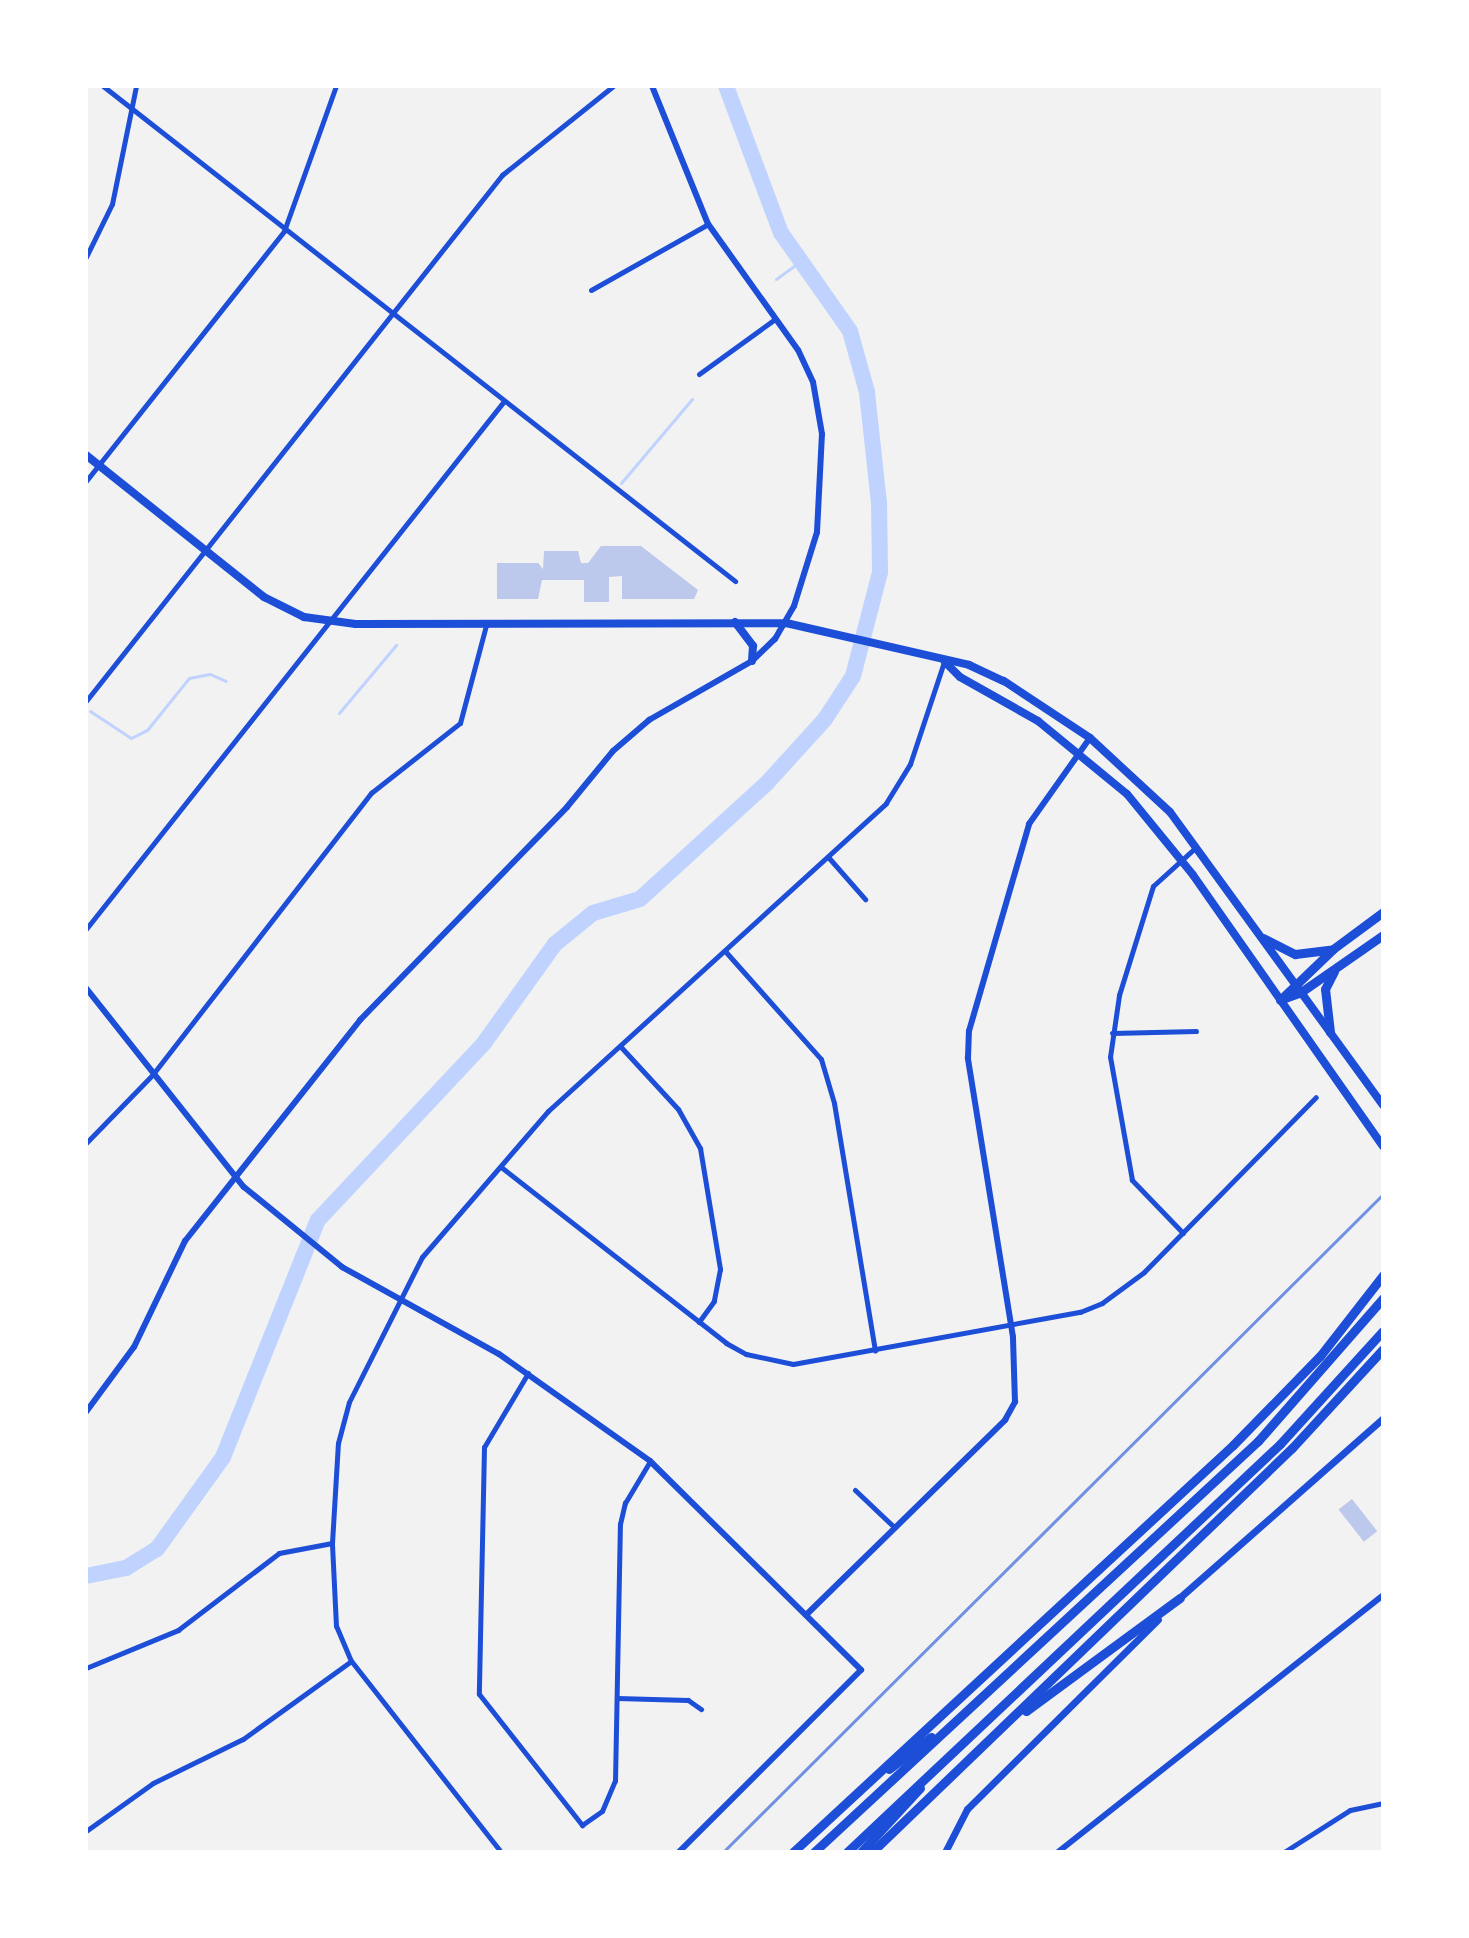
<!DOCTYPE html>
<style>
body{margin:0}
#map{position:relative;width:1469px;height:1938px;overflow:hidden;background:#f2f2f2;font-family:"IBM Plex Serif",serif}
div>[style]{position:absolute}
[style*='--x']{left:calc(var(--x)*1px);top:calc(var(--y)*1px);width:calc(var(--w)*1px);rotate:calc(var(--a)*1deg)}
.stream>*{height:3px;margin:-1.5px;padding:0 1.5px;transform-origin:1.5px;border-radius:1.5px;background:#bfd3fe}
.river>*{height:16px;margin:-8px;padding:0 8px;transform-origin:8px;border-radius:8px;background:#bfd3fe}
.building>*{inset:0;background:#bdc9ec;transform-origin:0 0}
.minor>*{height:5px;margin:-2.5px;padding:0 2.5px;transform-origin:2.5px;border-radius:2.5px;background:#1d4ed8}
.tertiary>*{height:6px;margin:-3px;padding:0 3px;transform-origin:3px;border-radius:3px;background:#1d4ed8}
.secondary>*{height:7px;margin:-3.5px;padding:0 3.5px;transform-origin:3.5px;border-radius:3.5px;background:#1d4ed8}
.primary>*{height:8px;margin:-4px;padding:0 4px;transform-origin:4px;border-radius:4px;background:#1d4ed8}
.motorway>*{height:9px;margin:-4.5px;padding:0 4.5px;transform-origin:4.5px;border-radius:4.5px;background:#1d4ed8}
.rail>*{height:3px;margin:-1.5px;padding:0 1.5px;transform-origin:1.5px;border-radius:1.5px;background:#7290e2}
span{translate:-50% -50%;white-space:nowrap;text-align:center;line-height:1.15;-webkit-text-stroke:6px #fff;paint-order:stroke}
.frame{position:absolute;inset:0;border:88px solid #fff;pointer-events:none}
</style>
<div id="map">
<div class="stream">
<i style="--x:776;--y:279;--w:29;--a:-36"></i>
<i style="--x:621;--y:483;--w:110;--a:-49.8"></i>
<i style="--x:90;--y:711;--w:49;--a:33.4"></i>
<i style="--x:131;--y:738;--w:18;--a:-27"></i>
<i style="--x:147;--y:730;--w:67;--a:-51.1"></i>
<i style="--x:189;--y:678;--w:21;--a:-11"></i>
<i style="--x:210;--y:674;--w:17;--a:24"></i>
<i style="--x:339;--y:713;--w:89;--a:-50"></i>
</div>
<div class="river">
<i style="--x:86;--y:1576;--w:41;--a:-11.3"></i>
<i style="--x:126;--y:1568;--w:36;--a:-32"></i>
<i style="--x:157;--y:1549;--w:113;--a:-54.3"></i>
<i style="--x:223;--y:1457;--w:255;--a:-68.2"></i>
<i style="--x:318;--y:1220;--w:243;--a:-46.8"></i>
<i style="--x:484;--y:1043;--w:122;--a:-54.4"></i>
<i style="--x:555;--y:944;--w:49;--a:-39.2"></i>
<i style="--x:593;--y:913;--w:49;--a:-16.6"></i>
<i style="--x:640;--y:899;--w:172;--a:-42.4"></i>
<i style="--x:767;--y:783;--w:86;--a:-47.8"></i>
<i style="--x:825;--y:719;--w:51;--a:-56.9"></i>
<i style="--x:853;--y:676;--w:107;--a:-75.4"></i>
<i style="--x:880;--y:572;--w:69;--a:-90.8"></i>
<i style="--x:879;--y:503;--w:112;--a:-96.2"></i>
<i style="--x:867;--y:392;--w:63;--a:-105.6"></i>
<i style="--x:850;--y:331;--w:120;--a:-125.1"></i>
<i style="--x:781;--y:233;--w:157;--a:-110.5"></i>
</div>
<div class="building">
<i style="clip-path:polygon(601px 546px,641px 546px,698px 590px,694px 599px,622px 599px,622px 576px,609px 577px,609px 602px,584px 602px,584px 580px,542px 580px,538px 599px,497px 599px,497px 563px,538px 563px,543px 569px,544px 551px,578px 551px,581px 563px,588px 563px)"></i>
<i style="left:1352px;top:1499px;width:41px;height:17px;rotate:52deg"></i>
</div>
<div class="minor">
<i style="--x:103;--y:86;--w:803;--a:38.07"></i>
<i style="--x:86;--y:257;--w:59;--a:-63.9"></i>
<i style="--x:112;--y:204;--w:120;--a:-78.5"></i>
<i style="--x:591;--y:290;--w:134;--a:-29.4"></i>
<i style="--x:699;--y:374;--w:94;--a:-35.9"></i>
<i style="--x:86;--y:481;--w:319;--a:-51.6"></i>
<i style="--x:284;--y:231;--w:154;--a:-70.3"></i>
<i style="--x:86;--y:701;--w:671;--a:-51.66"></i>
<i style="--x:502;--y:175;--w:142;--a:-38.7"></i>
<i style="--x:829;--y:858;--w:55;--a:48.7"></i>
<i style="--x:86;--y:929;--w:673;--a:-51.63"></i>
<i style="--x:725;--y:951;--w:144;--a:48.4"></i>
<i style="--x:821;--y:1059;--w:46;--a:73.5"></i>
<i style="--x:834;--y:1103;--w:251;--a:80.6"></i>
<i style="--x:1112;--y:1033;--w:84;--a:-1.4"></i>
<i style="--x:620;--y:1046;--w:86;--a:47.4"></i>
<i style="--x:678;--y:1109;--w:45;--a:60.6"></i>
<i style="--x:700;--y:1148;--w:123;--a:80.6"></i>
<i style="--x:720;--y:1269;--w:33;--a:101"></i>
<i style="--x:714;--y:1301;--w:26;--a:126"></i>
<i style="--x:86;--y:1143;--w:96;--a:-45.8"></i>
<i style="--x:153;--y:1074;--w:356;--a:-52.2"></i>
<i style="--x:371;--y:793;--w:113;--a:-38.2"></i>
<i style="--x:460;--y:723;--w:101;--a:-75.1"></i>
<i style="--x:501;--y:1167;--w:286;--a:38"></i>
<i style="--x:726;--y:1343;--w:23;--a:29"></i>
<i style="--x:746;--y:1354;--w:48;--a:12"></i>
<i style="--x:793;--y:1364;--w:292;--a:-10.3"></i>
<i style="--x:1080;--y:1312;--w:24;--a:-22"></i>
<i style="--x:1102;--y:1303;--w:52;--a:-36.4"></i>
<i style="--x:1144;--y:1272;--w:245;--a:-45.5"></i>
<i style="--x:1183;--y:1233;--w:74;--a:-133.9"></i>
<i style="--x:1132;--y:1180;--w:125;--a:-100.1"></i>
<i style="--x:1110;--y:1057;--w:63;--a:-81.7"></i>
<i style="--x:1119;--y:995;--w:114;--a:-72.7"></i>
<i style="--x:1153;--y:886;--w:58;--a:-42.2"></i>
<i style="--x:528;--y:1373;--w:86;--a:120.7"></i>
<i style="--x:484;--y:1447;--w:247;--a:91.2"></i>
<i style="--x:479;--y:1694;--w:167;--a:51.8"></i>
<i style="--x:582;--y:1825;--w:24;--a:-35"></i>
<i style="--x:602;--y:1811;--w:33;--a:-67"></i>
<i style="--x:615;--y:1781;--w:257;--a:-88.9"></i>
<i style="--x:620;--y:1524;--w:22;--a:-77"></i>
<i style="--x:625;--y:1503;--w:49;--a:-59.2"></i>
<i style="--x:855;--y:1490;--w:52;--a:43.5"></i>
<i style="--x:86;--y:1668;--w:100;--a:-22.4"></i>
<i style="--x:178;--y:1630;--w:127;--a:-37.3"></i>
<i style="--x:279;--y:1553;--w:54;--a:-10.7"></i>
<i style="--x:617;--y:1698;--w:71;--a:1.6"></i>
<i style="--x:688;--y:1700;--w:16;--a:35"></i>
<i style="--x:86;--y:1831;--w:82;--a:-35.6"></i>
<i style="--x:153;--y:1783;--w:100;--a:-26.1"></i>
<i style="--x:243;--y:1739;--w:133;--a:-35.8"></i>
<i style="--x:501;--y:1852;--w:243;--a:-128.1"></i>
<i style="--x:351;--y:1661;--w:38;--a:-113"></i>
<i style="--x:336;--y:1626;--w:83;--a:-92.8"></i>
<i style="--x:332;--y:1543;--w:100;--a:-86.6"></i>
<i style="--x:338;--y:1443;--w:42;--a:-75"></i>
<i style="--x:349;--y:1402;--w:162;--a:-63.3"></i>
<i style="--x:422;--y:1257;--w:193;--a:-49.2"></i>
<i style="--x:548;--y:1111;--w:457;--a:-42.3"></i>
<i style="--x:886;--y:803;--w:46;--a:-58.4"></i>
<i style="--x:910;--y:764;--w:108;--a:-71.6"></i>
<i style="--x:1284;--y:1852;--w:78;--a:-32.5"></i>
<i style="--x:1350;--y:1810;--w:34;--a:-12"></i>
</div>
<div class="tertiary">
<i style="--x:86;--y:988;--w:254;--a:51.6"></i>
<i style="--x:244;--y:1187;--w:127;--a:39.2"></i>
<i style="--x:342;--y:1267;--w:179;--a:29"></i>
<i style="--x:499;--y:1354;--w:185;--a:35.3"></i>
<i style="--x:650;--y:1461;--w:297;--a:44.7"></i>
<i style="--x:861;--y:1670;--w:257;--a:135"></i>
<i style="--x:86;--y:1412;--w:81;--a:-53.6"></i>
<i style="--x:134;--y:1347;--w:118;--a:-64.3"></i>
<i style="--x:185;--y:1241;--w:282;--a:-51.6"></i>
<i style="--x:360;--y:1020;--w:297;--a:-45.8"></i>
<i style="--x:567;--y:807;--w:72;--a:-50.6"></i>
<i style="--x:613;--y:751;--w:48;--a:-40.7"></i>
<i style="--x:649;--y:720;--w:119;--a:-29.8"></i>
<i style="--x:752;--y:661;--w:32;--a:-44"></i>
<i style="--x:775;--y:639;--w:38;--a:-60"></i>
<i style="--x:794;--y:606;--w:77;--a:-72.7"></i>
<i style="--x:817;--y:532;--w:98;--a:-87.1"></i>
<i style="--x:822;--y:434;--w:53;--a:-99.8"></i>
<i style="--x:813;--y:382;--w:35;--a:-115"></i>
<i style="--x:798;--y:350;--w:155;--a:-125.5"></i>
<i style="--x:708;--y:224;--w:149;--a:-112.1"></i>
<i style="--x:806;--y:1615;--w:279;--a:-44.4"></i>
<i style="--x:1005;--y:1420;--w:21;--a:-61"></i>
<i style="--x:1015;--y:1402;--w:65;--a:-91.8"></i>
<i style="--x:1013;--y:1337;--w:283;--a:-99.2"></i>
<i style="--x:968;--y:1058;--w:27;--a:-88"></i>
<i style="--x:969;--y:1031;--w:216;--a:-73.8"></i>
<i style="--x:1029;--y:824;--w:105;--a:-54.7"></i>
<i style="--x:1058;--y:1852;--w:414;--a:-38.3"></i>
</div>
<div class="secondary">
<i style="--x:1178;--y:1599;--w:273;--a:-41.4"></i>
<i style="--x:945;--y:1852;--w:48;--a:-62.9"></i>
<i style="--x:967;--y:1809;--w:269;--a:-44.8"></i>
</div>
<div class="primary">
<i style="--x:86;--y:455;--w:228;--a:38.6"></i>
<i style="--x:264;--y:597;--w:45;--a:26.6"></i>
<i style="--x:304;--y:617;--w:52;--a:7.7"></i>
<i style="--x:356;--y:624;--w:430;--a:-0.1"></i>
<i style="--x:786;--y:623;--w:188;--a:12.9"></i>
<i style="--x:969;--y:665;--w:38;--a:25"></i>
<i style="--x:1004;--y:681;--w:103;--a:33.5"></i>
<i style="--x:1090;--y:738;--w:109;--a:42.8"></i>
<i style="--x:1170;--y:812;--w:362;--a:54"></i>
<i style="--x:735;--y:622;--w:30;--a:53"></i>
<i style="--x:753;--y:646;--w:15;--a:94"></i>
<i style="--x:945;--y:662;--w:21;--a:45"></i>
<i style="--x:960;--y:677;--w:90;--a:29.4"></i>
<i style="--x:1038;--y:721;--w:115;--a:39.4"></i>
<i style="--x:1127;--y:794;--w:104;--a:50.8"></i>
<i style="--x:1193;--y:875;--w:331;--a:55"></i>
</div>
<div class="motorway">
<i style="--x:1263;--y:938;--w:36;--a:27"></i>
<i style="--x:1295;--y:954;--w:35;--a:-7"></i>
<i style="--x:1282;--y:999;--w:20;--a:-20"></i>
<i style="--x:1301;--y:992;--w:100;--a:-34.8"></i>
<i style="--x:1280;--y:1000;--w:74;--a:-43.9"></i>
<i style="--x:1333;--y:949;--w:62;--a:-36.5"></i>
<i style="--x:1330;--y:1032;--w:43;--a:-96.6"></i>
<i style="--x:1325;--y:989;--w:20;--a:-63"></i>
<i style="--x:1026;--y:1711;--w:191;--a:-36.3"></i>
<i style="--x:889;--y:1769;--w:53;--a:-37.3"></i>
<i style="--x:793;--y:1852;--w:599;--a:-42.77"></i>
<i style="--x:1233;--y:1445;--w:124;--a:-45.7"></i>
<i style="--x:1320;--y:1356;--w:103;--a:-52.1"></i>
<i style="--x:814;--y:1852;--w:605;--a:-42.79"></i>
<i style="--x:1258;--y:1441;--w:190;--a:-48.8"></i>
<i style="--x:847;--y:1852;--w:595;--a:-43.3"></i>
<i style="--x:1280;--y:1444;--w:153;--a:-47.7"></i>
<i style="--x:861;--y:1852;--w:87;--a:-47.3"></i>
<i style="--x:872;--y:1852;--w:583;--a:-43.89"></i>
<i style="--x:1292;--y:1448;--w:134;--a:-47.4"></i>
</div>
<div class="rail">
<i style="--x:723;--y:1852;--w:932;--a:-44.91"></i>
</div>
<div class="frame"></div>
</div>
